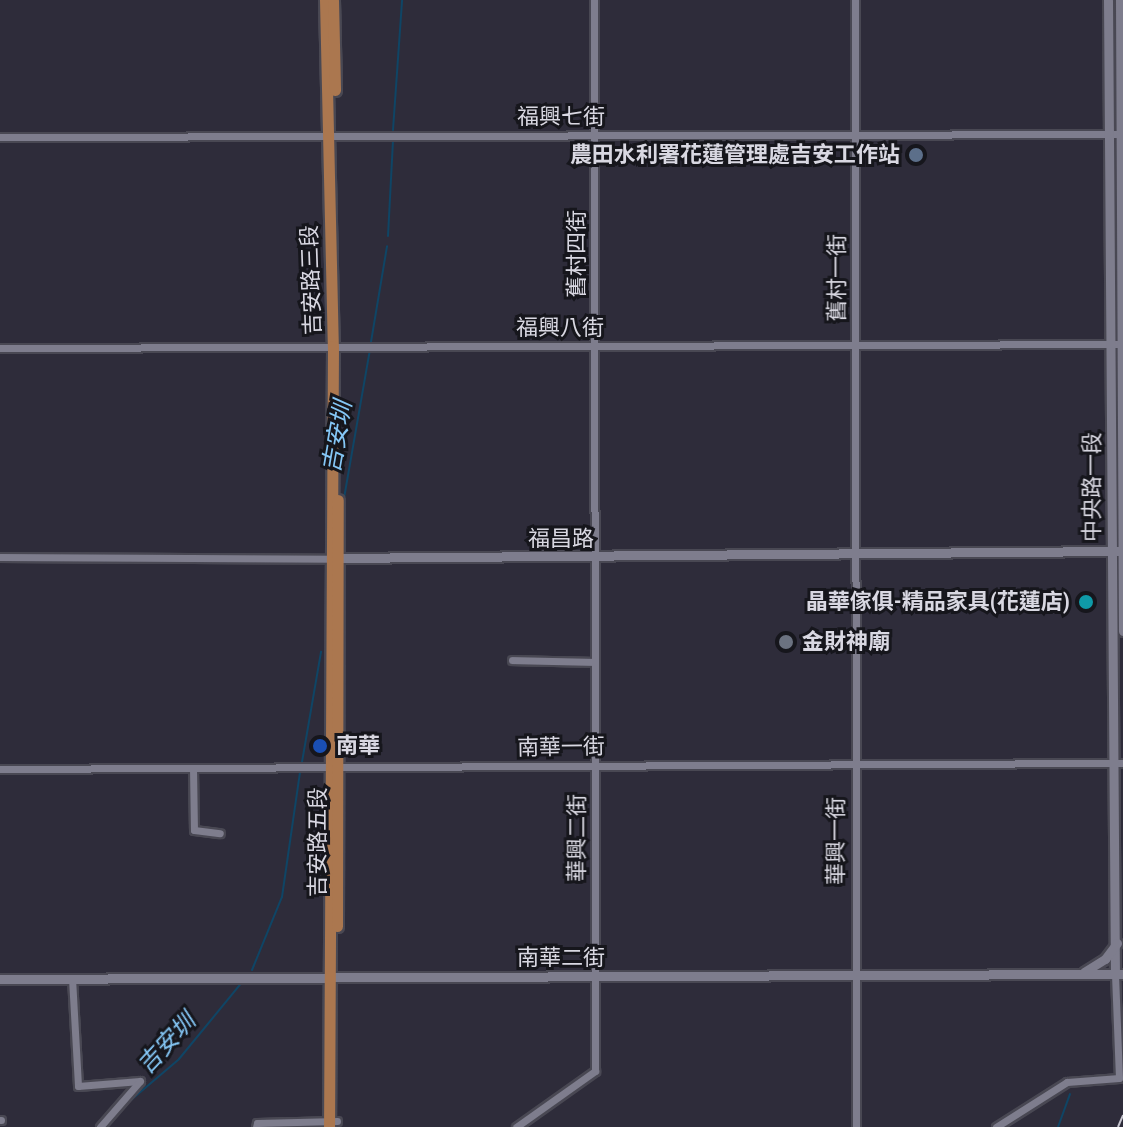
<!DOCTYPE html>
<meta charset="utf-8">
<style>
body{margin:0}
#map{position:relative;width:1123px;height:1127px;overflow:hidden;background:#2e2c3a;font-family:"Roboto Condensed","Noto Sans TC",sans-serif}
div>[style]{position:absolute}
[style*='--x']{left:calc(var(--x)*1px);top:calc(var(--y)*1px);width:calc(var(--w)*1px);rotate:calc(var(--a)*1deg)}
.stream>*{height:2px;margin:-1px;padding:0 1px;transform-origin:1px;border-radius:1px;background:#0f4565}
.roads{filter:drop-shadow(2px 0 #494853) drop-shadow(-2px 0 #494853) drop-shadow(0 2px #494853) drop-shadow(0 -2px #494853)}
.minor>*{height:7px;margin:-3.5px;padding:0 3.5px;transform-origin:3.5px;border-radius:3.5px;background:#7e7d8d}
.tertiary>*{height:9px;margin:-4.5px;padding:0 4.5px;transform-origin:4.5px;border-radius:4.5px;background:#7e7d8d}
.primary>*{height:11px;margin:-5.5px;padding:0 5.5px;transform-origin:5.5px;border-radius:5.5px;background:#ab774f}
.rail>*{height:2px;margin-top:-1px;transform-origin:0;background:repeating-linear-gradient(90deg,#c6c5cf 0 14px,transparent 0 28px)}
.dots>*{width:22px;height:22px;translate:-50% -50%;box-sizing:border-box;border:4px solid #16161c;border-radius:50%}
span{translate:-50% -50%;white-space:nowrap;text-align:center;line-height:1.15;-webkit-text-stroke:6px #16161c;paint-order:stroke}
.street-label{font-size:22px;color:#d9d8e2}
.poi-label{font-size:22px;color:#d9d8e2;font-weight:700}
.right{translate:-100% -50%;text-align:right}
.left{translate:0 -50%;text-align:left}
.water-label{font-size:24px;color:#85c7f6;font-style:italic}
</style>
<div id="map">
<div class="stream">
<i style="--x:393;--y:130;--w:130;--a:-86"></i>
<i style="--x:388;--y:236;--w:97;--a:-87"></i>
<i style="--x:371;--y:342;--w:97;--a:-80.5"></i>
<i style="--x:343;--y:504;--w:157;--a:-80.1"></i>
<i style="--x:302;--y:762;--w:112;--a:-80.2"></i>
<i style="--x:252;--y:970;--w:79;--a:-67.7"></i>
<i style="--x:282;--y:897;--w:126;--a:-81.8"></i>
<i style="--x:118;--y:1111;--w:80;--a:-40.4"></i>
<i style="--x:179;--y:1059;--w:101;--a:-50.6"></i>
<i style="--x:1058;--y:1127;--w:35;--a:-70"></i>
</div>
<div class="roads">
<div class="minor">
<i style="--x:855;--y:0;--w:1127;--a:89.95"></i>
<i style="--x:0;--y:137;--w:1123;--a:-0.15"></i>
<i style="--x:0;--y:348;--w:1123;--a:-0.2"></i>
<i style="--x:0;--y:557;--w:330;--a:0.3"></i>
<i style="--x:512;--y:660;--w:81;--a:1.4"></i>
<i style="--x:193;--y:768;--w:62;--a:89.1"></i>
<i style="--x:194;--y:830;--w:26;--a:7"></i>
<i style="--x:0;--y:769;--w:1123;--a:-0.31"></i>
<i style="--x:72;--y:978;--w:108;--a:86.8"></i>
<i style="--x:78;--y:1086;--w:62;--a:-4.6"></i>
<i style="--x:140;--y:1081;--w:61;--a:131"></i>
<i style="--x:0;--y:1120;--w:1;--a:0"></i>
<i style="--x:256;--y:1127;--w:4;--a:-76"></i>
<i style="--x:257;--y:1123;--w:80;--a:-1.4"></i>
<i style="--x:516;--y:1127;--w:97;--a:-35.3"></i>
<i style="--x:595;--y:1071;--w:1071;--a:-90.05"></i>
<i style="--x:996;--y:1127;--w:84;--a:-32.4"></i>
<i style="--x:1067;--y:1082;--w:52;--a:-4.4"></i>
<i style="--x:1119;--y:1078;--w:104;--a:-92.2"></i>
</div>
<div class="tertiary">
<i style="--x:1108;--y:0;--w:974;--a:89.59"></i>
<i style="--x:1120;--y:0;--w:631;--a:89.73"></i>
<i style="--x:334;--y:558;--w:789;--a:-0.51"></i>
<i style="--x:1084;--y:972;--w:25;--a:-32"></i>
<i style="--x:1105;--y:959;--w:20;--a:-53"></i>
<i style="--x:0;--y:979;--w:1123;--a:-0.26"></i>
</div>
<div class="primary">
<i style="--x:325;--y:0;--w:346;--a:88.7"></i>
<i style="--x:333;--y:346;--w:781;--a:90.29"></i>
<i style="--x:333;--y:0;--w:90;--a:88.7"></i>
<i style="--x:337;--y:926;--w:426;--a:-89.9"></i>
</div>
</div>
<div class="rail">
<i style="--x:1118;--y:1127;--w:13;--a:-67"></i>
</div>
<div class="dots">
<i style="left:916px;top:155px;background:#5c6f8a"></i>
<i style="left:1086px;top:602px;background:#0f9aa8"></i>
<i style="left:786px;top:642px;background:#6b7280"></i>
<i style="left:320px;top:746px;background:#1a4fb4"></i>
</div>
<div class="street-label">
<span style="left:561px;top:117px">福興七街</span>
<span style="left:577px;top:254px;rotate:-90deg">舊村四街</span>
<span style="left:837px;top:278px;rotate:-90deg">舊村一街</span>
<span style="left:311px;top:280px;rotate:-92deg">吉安路三段</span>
<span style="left:560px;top:328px">福興八街</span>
<span style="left:1092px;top:487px;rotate:-90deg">中央路一段</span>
<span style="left:561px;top:539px">福昌路</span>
<span style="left:561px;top:747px;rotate:-1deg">南華一街</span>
<span style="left:577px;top:838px;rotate:-90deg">華興二街</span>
<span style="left:836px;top:841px;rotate:-90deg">華興一街</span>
<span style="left:318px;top:842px;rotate:-90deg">吉安路五段</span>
<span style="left:561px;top:958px">南華二街</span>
</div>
<div class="poi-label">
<span class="right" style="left:900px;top:155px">農田水利署花蓮管理處吉安工作站</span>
<span class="right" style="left:1070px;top:602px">晶華傢俱-精品家具(花蓮店)</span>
<span class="left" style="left:802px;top:642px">金財神廟</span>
<span class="left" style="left:336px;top:746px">南華</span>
</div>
<div class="water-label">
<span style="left:338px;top:437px;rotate:-80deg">吉安圳</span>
<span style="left:167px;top:1044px;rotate:-47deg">吉安圳</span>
</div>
</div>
